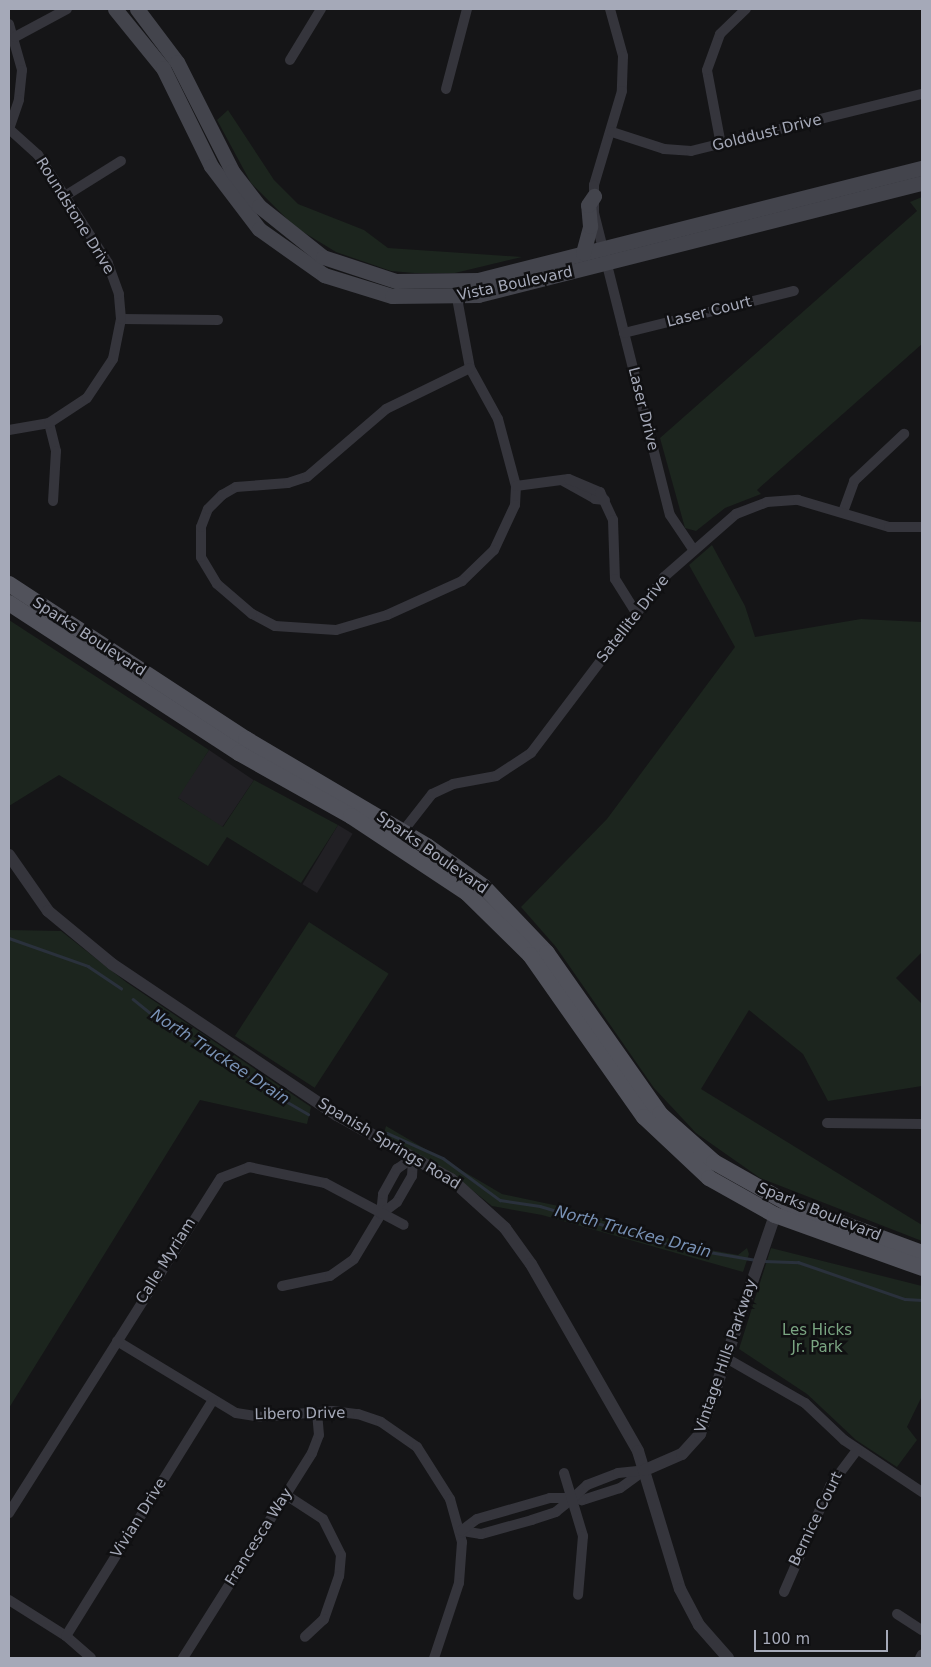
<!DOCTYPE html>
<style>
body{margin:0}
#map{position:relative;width:931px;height:1667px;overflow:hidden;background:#151517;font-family:"DejaVu Sans",sans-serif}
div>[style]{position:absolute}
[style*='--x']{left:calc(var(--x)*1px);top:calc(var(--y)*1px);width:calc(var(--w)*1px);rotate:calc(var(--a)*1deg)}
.built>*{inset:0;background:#212024;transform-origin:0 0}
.green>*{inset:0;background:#1c251e;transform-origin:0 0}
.stream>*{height:2.5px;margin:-1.25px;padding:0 1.25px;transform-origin:1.25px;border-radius:1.25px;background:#2a313c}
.minor>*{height:10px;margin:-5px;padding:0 5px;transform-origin:5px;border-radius:5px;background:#35353c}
.tertiary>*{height:12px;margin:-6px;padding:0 6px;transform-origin:6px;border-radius:6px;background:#35353c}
.secondary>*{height:15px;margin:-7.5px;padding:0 7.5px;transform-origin:7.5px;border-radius:7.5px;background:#43444c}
.primary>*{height:16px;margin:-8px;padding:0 8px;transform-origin:8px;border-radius:8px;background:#51525b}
span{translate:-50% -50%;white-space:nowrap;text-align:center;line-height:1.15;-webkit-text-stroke:5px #101012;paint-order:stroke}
.street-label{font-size:15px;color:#a5a9b8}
.park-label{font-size:15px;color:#7aa582}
.water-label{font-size:16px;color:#7992b6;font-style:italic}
.frame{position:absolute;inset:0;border:10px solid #a5a9b8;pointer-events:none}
.scale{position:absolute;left:754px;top:1630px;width:134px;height:22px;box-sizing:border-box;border:2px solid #a5a9b8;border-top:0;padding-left:6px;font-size:15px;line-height:18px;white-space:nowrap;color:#a5a9b8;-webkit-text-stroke:4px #101012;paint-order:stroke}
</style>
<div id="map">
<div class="built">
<i style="left:209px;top:750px;width:54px;height:57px;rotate:34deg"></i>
<i style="left:338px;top:825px;width:17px;height:69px;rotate:31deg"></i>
</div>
<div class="green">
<i style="clip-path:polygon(228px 110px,274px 180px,298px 204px,364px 230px,388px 248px,522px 257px,455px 273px,414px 273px,391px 271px,336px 252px,295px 227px,251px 183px,217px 120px)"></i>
<i style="clip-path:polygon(922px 197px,922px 344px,757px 490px,761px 494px,725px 508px,696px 531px,685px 528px,660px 438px,917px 211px,910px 202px)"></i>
<i style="clip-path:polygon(712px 545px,745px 606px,755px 637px,861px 619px,922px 622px,922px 952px,896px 978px,922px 1004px,922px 1086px,828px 1101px,803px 1054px,749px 1010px,701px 1089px,922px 1225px,922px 1241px,760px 1178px,696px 1133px,654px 1088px,556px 947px,521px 907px,607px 819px,735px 647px,689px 565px)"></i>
<i style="clip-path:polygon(9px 620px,209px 750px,178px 798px,223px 827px,254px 780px,338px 825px,301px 883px,227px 837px,208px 866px,59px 775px,9px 806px)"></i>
<i style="left:309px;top:922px;width:95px;height:136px;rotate:33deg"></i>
<i style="clip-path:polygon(9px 930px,61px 931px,126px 982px,311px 1107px,307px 1124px,200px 1100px,9px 1408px)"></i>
<i style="clip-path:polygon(386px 1126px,502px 1194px,568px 1208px,699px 1248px,738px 1255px,747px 1248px,749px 1254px,743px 1272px,542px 1215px,492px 1206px,447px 1170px,383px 1137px)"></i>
<i style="clip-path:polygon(771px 1248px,922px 1286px,922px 1396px,907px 1427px,917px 1440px,897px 1467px,856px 1440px,807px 1394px,739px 1349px)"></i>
</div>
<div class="stream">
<i style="--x:9;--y:938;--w:84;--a:19.5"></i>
<i style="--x:88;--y:966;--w:40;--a:34"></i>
<i style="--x:133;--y:999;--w:48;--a:39"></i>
<i style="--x:170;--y:1029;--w:73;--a:28.7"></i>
<i style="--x:234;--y:1064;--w:32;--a:41"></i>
<i style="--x:258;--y:1085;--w:58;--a:30.1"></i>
<i style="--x:387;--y:1133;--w:61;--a:24.1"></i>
<i style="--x:443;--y:1158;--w:71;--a:36.4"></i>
<i style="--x:500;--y:1200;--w:40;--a:8.5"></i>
<i style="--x:540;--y:1206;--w:140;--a:16.6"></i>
<i style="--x:674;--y:1246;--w:83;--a:9.7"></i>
<i style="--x:764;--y:1261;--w:34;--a:2"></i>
<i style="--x:798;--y:1262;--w:113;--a:19.1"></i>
<i style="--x:905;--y:1299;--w:17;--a:3"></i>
</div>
<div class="minor">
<i style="--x:610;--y:9;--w:49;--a:74.5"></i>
<i style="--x:623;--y:56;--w:35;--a:92"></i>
<i style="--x:622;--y:91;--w:98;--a:106.6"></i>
<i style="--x:594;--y:185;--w:28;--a:90"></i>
<i style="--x:594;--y:213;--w:311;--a:75.9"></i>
<i style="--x:670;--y:515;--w:40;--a:56"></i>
<i style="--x:9;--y:24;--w:48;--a:74.2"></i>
<i style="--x:22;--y:70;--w:30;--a:96"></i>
<i style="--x:19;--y:100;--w:31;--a:109"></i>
<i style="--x:15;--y:37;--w:59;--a:-28.3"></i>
<i style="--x:290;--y:60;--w:60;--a:-58.7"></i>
<i style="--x:446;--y:89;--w:83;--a:-75.3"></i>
<i style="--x:612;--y:132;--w:55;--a:18.1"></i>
<i style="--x:664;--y:149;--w:27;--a:4"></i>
<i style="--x:691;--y:151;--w:238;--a:-13.9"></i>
<i style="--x:721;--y:145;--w:76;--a:-100.6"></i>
<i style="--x:707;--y:70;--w:38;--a:-70"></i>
<i style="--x:720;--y:34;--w:36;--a:-44"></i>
<i style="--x:65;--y:196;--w:66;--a:-32"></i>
<i style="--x:457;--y:298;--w:71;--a:79.5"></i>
<i style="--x:470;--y:368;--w:58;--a:61.2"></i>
<i style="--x:498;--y:419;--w:69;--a:75"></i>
<i style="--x:516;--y:486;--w:19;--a:93"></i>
<i style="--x:515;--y:505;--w:50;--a:115"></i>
<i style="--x:494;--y:550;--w:45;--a:135.9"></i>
<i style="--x:462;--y:581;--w:82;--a:155.6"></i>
<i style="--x:387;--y:615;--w:53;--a:163.6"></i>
<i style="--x:336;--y:630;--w:61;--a:-176.2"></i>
<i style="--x:275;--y:626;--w:26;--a:-152"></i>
<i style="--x:252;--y:614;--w:46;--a:-139.4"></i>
<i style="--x:217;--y:584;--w:31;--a:-121"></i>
<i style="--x:201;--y:557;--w:30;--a:-90"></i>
<i style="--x:201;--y:527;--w:19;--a:-69"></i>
<i style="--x:208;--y:509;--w:20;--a:-45"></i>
<i style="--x:222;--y:495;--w:16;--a:-30"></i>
<i style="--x:236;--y:487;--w:52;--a:-4.4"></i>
<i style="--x:288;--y:483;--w:20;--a:-18"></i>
<i style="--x:307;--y:477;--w:104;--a:-40.7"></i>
<i style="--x:386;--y:409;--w:93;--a:-26"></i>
<i style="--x:121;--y:319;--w:97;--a:0.6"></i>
<i style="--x:624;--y:333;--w:175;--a:-13.9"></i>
<i style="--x:49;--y:423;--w:29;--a:76"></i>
<i style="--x:56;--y:451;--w:50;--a:93.4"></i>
<i style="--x:9;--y:430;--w:41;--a:-9.9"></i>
<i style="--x:49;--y:423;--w:45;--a:-33.3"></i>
<i style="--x:87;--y:398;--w:47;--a:-56.3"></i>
<i style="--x:113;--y:359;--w:41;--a:-78.7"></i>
<i style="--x:121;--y:319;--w:25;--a:-95"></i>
<i style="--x:119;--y:294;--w:33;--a:-110"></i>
<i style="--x:108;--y:263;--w:129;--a:-122.9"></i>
<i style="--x:38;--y:155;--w:39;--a:-138"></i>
<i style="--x:563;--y:481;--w:37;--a:29"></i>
<i style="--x:595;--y:499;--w:10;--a:6"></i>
<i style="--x:516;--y:486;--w:53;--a:-7.5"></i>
<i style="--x:569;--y:479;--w:34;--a:23"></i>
<i style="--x:600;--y:492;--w:31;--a:65"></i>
<i style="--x:613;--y:520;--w:59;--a:88.1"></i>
<i style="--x:615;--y:579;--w:40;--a:58"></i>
<i style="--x:843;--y:512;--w:33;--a:-70"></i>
<i style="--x:854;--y:481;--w:69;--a:-43.2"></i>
<i style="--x:400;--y:835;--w:52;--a:-52"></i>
<i style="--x:432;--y:794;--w:23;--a:-25"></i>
<i style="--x:453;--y:784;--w:44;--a:-10.5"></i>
<i style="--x:496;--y:776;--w:42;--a:-33.3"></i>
<i style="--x:531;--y:753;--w:221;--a:-52.9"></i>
<i style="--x:664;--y:577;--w:96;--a:-41.2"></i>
<i style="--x:736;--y:514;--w:33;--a:-21"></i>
<i style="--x:767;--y:502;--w:31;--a:-4"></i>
<i style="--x:798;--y:500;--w:95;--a:16.5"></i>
<i style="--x:889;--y:527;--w:33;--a:0"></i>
<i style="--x:827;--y:1123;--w:95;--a:0.6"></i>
<i style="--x:282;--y:1286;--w:49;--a:-11.8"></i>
<i style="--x:330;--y:1276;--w:29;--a:-35"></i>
<i style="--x:354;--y:1259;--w:52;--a:-59"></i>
<i style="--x:381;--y:1214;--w:20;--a:-84"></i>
<i style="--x:383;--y:1194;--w:29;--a:-61"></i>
<i style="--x:397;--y:1169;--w:19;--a:-35"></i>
<i style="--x:413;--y:1158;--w:18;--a:93"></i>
<i style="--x:412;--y:1176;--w:30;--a:120"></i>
<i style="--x:397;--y:1202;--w:20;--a:143"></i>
<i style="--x:117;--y:1341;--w:139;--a:31.2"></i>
<i style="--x:236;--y:1413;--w:24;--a:9"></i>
<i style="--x:260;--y:1417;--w:72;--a:-4.8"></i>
<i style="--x:332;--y:1411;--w:26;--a:7"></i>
<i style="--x:358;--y:1414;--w:24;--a:19"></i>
<i style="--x:381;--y:1422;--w:44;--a:34.8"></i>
<i style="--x:417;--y:1447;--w:62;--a:57.6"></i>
<i style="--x:450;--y:1499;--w:45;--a:74.4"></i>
<i style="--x:462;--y:1542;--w:41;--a:94.2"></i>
<i style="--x:459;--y:1583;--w:79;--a:108.4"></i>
<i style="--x:726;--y:1358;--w:91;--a:29.7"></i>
<i style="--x:805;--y:1403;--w:54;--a:43.5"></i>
<i style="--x:844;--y:1440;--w:94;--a:33.7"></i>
<i style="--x:645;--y:1470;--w:31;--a:144"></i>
<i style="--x:620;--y:1488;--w:40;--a:162"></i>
<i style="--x:582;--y:1500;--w:9;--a:-167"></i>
<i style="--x:573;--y:1498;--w:22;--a:141"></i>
<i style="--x:556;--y:1512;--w:25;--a:162"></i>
<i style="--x:532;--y:1520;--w:53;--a:164.6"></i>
<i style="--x:481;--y:1534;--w:20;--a:-171"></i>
<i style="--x:461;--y:1531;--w:20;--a:-37"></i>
<i style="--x:477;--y:1519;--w:76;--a:-16"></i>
<i style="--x:550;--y:1498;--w:23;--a:0"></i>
<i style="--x:573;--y:1498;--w:19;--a:-43"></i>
<i style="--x:587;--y:1485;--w:33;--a:-21"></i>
<i style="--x:618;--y:1473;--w:27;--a:-6"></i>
<i style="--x:564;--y:1473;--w:66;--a:73.2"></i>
<i style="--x:583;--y:1536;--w:59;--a:94.8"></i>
<i style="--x:286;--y:1495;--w:44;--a:33"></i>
<i style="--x:323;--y:1519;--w:40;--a:63.4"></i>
<i style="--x:341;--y:1555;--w:21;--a:95"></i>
<i style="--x:339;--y:1576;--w:46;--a:109.2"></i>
<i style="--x:324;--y:1619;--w:26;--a:137"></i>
<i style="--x:9;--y:1513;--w:396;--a:-57.7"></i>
<i style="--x:221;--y:1178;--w:30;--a:-21"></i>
<i style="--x:249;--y:1167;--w:78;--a:11.9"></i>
<i style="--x:325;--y:1183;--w:89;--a:28"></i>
<i style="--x:784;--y:1592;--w:116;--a:-66.5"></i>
<i style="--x:830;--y:1486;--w:45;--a:-53.1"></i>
<i style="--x:9;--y:1600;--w:67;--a:32.3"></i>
<i style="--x:66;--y:1636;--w:33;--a:41"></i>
<i style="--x:897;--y:1614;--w:30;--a:33"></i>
<i style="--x:66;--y:1636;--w:277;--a:-58.1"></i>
<i style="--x:183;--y:1658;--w:242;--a:-57.8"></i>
<i style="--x:312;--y:1453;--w:19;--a:-69"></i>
<i style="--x:319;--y:1435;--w:23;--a:-95"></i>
<i style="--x:920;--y:1658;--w:4;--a:-63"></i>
</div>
<div class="tertiary">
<i style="--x:9;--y:855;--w:68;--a:55.1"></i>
<i style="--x:48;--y:911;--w:83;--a:39.6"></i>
<i style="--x:112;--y:964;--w:271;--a:33.9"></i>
<i style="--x:337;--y:1115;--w:131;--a:29.3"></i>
<i style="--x:451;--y:1179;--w:73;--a:42.2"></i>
<i style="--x:505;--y:1228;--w:44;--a:54.2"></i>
<i style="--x:531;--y:1264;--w:215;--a:60.2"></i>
<i style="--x:638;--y:1451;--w:144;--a:73.1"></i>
<i style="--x:680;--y:1589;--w:41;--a:62.2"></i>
<i style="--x:699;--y:1625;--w:44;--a:48.7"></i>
<i style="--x:645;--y:1470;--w:40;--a:-23.4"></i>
<i style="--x:682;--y:1454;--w:27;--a:-48"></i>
<i style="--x:700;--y:1434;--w:231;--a:-71.1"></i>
</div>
<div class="secondary">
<i style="--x:115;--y:9;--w:76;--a:50.9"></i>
<i style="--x:163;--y:68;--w:109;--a:63.9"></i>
<i style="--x:211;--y:166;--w:79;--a:52.7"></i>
<i style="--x:259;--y:229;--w:80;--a:35.3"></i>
<i style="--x:324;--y:275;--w:71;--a:17.2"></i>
<i style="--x:392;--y:296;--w:86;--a:-0.7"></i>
<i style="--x:478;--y:295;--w:458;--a:-14.2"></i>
<i style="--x:137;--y:9;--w:66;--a:53"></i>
<i style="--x:177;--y:62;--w:122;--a:63.2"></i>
<i style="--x:232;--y:171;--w:44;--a:52.4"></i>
<i style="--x:259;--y:206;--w:82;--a:38.6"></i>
<i style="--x:323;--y:257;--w:77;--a:18.2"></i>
<i style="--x:396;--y:281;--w:82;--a:-0.7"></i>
<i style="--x:478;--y:280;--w:458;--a:-14.2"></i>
<i style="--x:583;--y:253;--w:28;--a:-75"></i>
<i style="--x:590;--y:226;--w:21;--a:-95"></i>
<i style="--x:588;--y:205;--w:11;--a:-56"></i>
</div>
<div class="primary">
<i style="--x:9;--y:584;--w:283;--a:33.2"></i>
<i style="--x:246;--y:739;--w:210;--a:30.6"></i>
<i style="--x:427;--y:846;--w:70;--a:35.7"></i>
<i style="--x:484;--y:887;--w:91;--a:46.3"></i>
<i style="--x:547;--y:953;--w:197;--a:54.9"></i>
<i style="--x:660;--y:1114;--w:72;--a:41.6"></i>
<i style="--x:714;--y:1162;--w:84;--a:29.3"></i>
<i style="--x:787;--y:1203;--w:144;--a:20.3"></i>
<i style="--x:9;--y:603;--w:275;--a:33.1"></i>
<i style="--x:239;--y:753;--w:129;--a:29.4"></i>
<i style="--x:351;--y:816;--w:139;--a:33.6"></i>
<i style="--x:467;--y:893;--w:88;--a:44.5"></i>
<i style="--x:530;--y:955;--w:198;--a:54.9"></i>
<i style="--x:644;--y:1117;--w:89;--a:43.2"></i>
<i style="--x:709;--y:1178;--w:76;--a:29.3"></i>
<i style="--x:775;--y:1215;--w:156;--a:19.8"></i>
</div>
<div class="street-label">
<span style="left:767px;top:133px;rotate:-14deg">Golddust Drive</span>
<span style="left:75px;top:216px;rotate:58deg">Roundstone Drive</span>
<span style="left:515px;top:284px;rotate:-12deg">Vista Boulevard</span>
<span style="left:709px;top:312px;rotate:-14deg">Laser Court</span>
<span style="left:643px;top:409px;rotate:76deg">Laser Drive</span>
<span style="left:633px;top:619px;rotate:-52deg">Satellite Drive</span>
<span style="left:89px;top:637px;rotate:33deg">Sparks Boulevard</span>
<span style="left:432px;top:853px;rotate:35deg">Sparks Boulevard</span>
<span style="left:389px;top:1144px;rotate:31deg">Spanish Springs Road</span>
<span style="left:819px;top:1212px;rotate:22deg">Sparks Boulevard</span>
<span style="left:166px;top:1261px;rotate:-58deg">Calle Myriam</span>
<span style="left:726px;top:1356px;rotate:-71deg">Vintage Hills Parkway</span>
<span style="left:300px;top:1414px;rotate:-1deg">Libero Drive</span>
<span style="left:139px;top:1518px;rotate:-58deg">Vivian Drive</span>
<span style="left:816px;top:1519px;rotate:-64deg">Bernice Court</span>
<span style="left:259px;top:1537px;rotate:-58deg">Francesca Way</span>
</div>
<div class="park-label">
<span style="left:817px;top:1339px">Les Hicks<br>Jr. Park</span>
</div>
<div class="water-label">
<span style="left:220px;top:1057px;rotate:33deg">North Truckee Drain</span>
<span style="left:633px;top:1232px;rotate:15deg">North Truckee Drain</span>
</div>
<div class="frame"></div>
<div class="scale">100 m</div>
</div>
